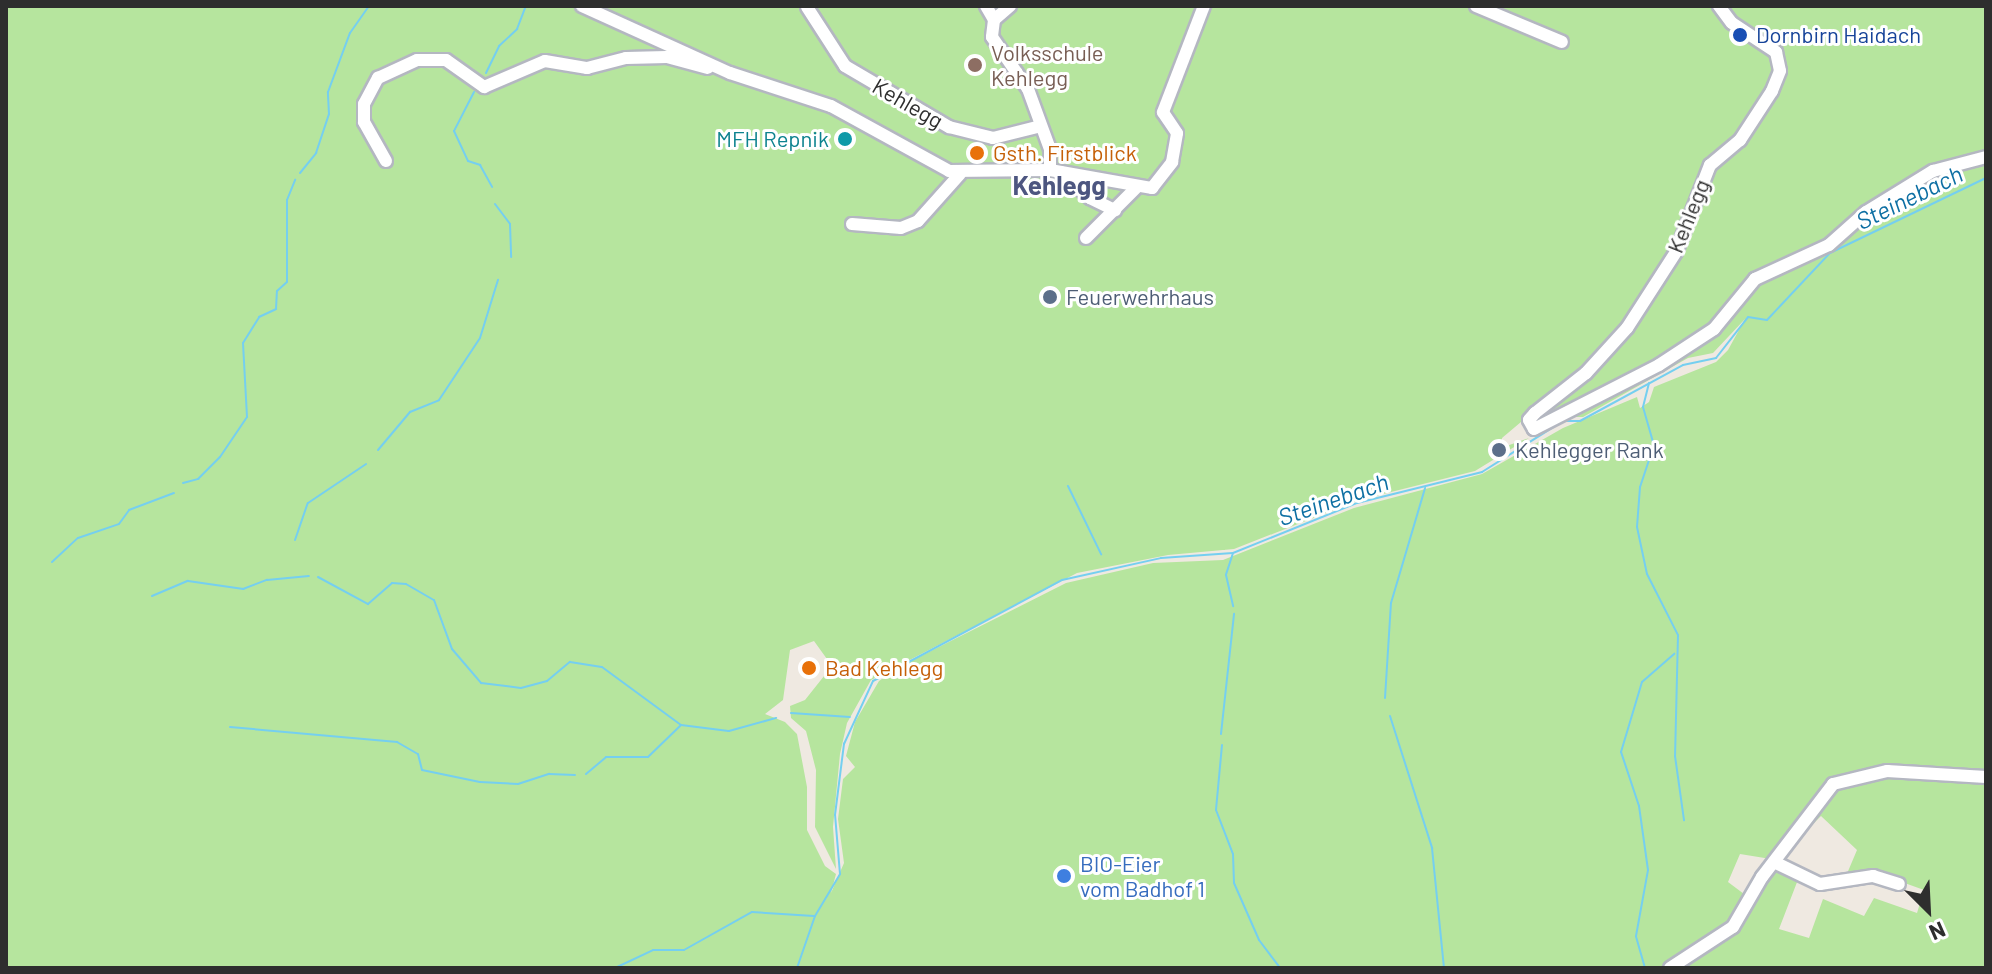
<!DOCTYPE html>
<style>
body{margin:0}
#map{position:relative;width:1992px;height:974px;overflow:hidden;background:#efe9e1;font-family:Barlow,sans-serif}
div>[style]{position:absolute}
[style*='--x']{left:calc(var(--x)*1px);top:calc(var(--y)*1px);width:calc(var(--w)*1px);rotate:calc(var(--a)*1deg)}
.green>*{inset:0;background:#b6e59e}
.stream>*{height:2px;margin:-1px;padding:0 1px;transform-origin:1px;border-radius:1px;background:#75cff0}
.roads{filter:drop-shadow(2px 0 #b4b7c1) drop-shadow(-2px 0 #b4b7c1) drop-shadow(0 2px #b4b7c1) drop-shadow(0 -2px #b4b7c1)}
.minor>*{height:12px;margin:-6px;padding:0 6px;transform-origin:6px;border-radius:6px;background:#fff}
.dots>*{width:22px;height:22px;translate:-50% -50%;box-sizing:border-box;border:4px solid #fff;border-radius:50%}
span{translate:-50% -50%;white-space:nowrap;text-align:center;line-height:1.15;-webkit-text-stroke:6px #fff;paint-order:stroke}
.transit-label{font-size:22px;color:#164399}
.left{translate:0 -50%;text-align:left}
.education-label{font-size:22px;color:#785e54}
.street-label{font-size:22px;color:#2e2e2e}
.culture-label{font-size:22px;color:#0d838f}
.right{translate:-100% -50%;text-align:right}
.food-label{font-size:22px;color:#c56008}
.service-label{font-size:22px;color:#4e5e75}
.shop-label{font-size:22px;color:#366cbe}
.water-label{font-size:24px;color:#0d6fa3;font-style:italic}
.quarter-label{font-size:26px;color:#4d5680;font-weight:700}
.frame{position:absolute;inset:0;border:8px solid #2e2e2e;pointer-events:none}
.north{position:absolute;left:1888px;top:870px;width:80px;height:80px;-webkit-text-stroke:6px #fff;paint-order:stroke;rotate:156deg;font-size:22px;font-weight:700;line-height:32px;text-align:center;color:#2e2e2e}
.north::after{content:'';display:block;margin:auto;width:28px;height:36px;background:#2e2e2e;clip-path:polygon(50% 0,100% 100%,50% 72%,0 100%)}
</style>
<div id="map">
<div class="green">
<i style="clip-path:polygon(evenodd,6px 6px,1986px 6px,1986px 968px,6px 968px,6px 6px,1782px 75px,1765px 114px,1714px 166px,1630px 331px,1601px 368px,1538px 417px,1583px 417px,1688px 358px,1713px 353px,1745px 319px,1728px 350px,1716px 362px,1654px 387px,1649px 402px,1640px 408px,1637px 397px,1563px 428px,1482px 474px,1354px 508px,1223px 560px,1153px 563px,1066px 583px,901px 666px,879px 681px,855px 722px,846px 756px,855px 767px,843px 779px,838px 819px,844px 863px,831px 893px,836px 874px,825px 866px,807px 830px,807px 787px,797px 734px,785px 722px,765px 714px,783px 700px,790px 650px,814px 641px,832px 666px,805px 700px,790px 706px,791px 718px,806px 731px,816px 770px,815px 827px,836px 869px,833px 827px,840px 754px,847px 723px,871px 680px,1077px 573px,1168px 555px,1234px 549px,1359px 500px,1475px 471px,1529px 438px,1501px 448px,1502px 438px,1601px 354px,1633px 312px,1676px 241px,1701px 173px,1750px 122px,1782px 75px,6px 6px,1821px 816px,1857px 850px,1846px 876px,1877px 873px,1924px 890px,1917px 913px,1874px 898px,1864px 916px,1823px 899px,1809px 938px,1779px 929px,1799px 877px,1769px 864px,1748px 897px,1728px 882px,1740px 854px,1777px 860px,1821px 816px)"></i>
</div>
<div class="stream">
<i style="--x:486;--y:73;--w:30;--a:-64"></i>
<i style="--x:499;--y:46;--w:25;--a:-43"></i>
<i style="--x:517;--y:29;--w:25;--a:-69"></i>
<i style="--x:474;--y:92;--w:44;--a:117.1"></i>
<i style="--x:454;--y:131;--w:33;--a:65"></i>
<i style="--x:468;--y:161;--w:13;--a:18"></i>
<i style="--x:480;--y:165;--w:25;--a:61"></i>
<i style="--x:300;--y:173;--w:26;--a:-51"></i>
<i style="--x:316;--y:153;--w:41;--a:-71.6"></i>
<i style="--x:329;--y:114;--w:22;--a:-93"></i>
<i style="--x:328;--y:92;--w:63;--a:-69.6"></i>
<i style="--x:350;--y:33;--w:33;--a:-55"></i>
<i style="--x:495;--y:204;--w:25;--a:53"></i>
<i style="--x:510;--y:224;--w:33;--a:88"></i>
<i style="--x:1649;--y:383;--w:25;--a:104"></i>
<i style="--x:1643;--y:407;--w:40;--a:74"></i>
<i style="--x:1654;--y:445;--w:44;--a:108.4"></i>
<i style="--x:1640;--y:487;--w:40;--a:94.3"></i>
<i style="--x:1637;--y:527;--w:48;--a:78"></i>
<i style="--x:1647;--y:574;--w:68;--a:63.1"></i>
<i style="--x:1678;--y:635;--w:121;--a:91.4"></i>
<i style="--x:1675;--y:756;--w:65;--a:82"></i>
<i style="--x:378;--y:450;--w:50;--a:-49.9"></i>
<i style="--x:410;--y:412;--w:31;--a:-22"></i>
<i style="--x:439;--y:400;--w:74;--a:-56.5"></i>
<i style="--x:480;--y:338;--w:61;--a:-72.8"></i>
<i style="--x:183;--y:483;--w:16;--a:-15"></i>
<i style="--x:198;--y:479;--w:31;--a:-45"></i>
<i style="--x:220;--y:457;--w:48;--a:-56"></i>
<i style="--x:247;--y:417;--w:74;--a:-93.1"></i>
<i style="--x:243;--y:343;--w:31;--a:-58"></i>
<i style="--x:259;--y:317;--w:19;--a:-25"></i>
<i style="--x:276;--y:309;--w:18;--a:-87"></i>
<i style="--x:277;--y:291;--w:13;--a:-42"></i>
<i style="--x:287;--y:282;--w:82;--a:-90"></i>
<i style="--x:287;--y:200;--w:22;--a:-68"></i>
<i style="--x:1068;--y:486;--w:76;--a:64.1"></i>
<i style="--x:295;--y:540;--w:39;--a:-71"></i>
<i style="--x:308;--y:503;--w:70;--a:-33.9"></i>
<i style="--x:1233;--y:553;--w:23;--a:108"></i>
<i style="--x:1226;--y:575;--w:32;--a:77"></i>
<i style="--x:52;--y:562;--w:35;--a:-43"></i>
<i style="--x:78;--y:538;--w:43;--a:-18.9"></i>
<i style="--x:119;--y:524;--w:17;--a:-54"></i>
<i style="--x:129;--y:510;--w:48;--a:-20.7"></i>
<i style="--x:318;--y:577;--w:57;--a:28.4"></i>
<i style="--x:368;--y:604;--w:32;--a:-41"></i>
<i style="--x:392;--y:583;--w:14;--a:4"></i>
<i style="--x:406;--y:584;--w:32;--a:30"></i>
<i style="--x:434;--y:600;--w:52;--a:69.8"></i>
<i style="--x:452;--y:649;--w:45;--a:49.5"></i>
<i style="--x:481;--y:683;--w:40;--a:7.1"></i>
<i style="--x:521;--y:688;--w:27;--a:-15"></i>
<i style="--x:547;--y:681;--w:30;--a:-40"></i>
<i style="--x:570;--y:662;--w:32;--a:9"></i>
<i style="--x:602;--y:667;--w:98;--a:36.3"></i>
<i style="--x:152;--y:596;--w:39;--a:-23"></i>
<i style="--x:188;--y:581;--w:56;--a:8.3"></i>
<i style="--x:243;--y:589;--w:26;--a:-21"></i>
<i style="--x:267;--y:580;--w:42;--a:-5.4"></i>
<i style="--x:1385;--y:698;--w:95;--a:-86.4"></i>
<i style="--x:1391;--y:603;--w:120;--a:-73.5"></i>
<i style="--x:791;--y:713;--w:59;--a:3.9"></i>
<i style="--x:1390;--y:716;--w:139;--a:72.3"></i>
<i style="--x:1432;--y:848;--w:121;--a:84.3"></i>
<i style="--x:230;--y:727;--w:168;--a:5.1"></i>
<i style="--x:397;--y:742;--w:24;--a:30"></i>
<i style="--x:418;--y:754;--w:16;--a:76"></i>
<i style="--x:422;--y:770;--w:59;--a:11.7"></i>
<i style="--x:480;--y:782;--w:38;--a:3"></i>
<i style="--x:518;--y:784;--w:33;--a:-18"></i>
<i style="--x:549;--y:774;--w:26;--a:2"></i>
<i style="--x:1221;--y:734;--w:121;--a:-83.8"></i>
<i style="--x:1222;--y:745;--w:65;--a:95.3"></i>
<i style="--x:1216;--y:810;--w:47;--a:68.9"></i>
<i style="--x:1233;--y:854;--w:29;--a:88"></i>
<i style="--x:1234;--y:883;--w:62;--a:66.3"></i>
<i style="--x:1259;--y:940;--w:35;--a:53"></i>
<i style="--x:586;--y:774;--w:26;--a:-40"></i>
<i style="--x:606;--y:757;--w:42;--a:0"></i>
<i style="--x:648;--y:757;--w:46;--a:-44.1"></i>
<i style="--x:681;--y:725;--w:48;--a:7.1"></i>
<i style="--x:729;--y:731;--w:49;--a:-15.5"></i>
<i style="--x:615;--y:968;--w:42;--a:-25.3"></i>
<i style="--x:653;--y:950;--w:31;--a:0"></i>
<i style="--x:684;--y:950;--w:78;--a:-29.2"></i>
<i style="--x:752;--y:912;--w:62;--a:3.7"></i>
<i style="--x:797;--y:968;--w:55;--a:-70.9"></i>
<i style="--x:815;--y:916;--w:49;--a:-59.2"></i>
<i style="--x:840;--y:874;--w:59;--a:-94.8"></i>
<i style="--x:835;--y:815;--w:72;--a:-82.8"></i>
<i style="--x:844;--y:744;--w:69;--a:-65.3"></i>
<i style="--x:873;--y:681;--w:214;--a:-28.1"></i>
<i style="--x:1062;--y:580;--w:101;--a:-12.5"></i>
<i style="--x:1161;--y:558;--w:72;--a:-4"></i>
<i style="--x:1233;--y:553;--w:134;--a:-22"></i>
<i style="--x:1357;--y:503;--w:129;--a:-13.9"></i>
<i style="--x:1482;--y:472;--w:96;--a:-32.2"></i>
<i style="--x:1563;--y:421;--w:17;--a:0"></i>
<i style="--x:1580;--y:421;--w:117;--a:-28.5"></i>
<i style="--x:1683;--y:365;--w:34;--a:-12"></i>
<i style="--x:1716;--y:358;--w:52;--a:-52"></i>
<i style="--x:1748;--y:317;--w:19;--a:9"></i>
<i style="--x:1767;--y:320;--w:92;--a:-46.8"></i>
<i style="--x:1830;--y:253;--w:173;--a:-25.7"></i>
<i style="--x:1645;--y:968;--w:33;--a:-106"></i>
<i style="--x:1636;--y:936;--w:67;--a:-79.7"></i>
<i style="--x:1648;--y:870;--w:65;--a:-98"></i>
<i style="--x:1639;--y:806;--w:57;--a:-108.4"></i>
<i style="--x:1621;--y:752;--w:73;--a:-73.3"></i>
<i style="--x:1642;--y:682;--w:43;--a:-41.2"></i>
</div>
<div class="roads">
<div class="minor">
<i style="--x:582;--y:6;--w:162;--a:24.4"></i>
<i style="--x:730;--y:73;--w:106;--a:18.1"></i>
<i style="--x:831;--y:106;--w:135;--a:28.8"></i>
<i style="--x:949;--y:171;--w:101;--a:-0.6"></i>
<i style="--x:1050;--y:170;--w:104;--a:10"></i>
<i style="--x:1152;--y:188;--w:33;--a:-52"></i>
<i style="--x:1172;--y:162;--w:29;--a:-80"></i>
<i style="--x:1177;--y:133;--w:25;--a:-124"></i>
<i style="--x:1163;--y:112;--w:114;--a:-68.9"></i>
<i style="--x:986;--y:6;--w:16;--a:60"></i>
<i style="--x:1010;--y:6;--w:21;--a:139"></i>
<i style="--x:994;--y:20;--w:17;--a:97"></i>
<i style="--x:992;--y:37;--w:63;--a:55.3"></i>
<i style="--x:1028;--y:89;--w:64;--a:69.9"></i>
<i style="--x:1050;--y:149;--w:21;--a:90"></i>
<i style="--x:1476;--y:6;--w:93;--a:22.7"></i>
<i style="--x:1719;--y:6;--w:21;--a:53"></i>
<i style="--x:1732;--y:23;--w:53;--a:33.4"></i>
<i style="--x:1776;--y:52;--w:19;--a:78"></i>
<i style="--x:1780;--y:71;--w:22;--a:112"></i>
<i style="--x:1772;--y:91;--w:59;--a:123.1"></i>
<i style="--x:1740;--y:140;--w:39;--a:140"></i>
<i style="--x:1710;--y:165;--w:93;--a:111.3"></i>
<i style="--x:1676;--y:252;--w:90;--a:122.8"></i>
<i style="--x:1627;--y:328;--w:61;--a:132.3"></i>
<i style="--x:1586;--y:373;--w:65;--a:141.9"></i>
<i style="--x:1535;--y:413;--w:9;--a:131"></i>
<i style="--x:1529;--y:420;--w:10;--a:61"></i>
<i style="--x:1534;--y:429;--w:140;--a:-27.1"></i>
<i style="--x:1659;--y:365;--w:66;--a:-33.2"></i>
<i style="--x:1714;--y:329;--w:65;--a:-50.6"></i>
<i style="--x:1755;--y:279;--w:81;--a:-24.7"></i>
<i style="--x:1829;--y:245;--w:50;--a:-41.7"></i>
<i style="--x:1866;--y:212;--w:79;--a:-31.5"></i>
<i style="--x:1933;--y:171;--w:55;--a:-14.8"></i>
<i style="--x:807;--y:7;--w:70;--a:57.2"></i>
<i style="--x:845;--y:66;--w:121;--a:30.4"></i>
<i style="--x:949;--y:127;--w:45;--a:14"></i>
<i style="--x:993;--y:138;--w:49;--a:-14"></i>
<i style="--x:386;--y:161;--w:45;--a:-119.4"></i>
<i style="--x:364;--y:122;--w:18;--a:-90"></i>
<i style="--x:364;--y:104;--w:30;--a:-62"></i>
<i style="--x:378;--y:78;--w:43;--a:-24.8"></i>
<i style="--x:417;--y:60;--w:29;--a:0"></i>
<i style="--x:446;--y:60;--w:47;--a:35.4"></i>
<i style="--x:484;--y:87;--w:66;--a:-23.1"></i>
<i style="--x:545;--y:61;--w:43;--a:9.5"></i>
<i style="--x:587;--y:68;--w:40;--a:-14.4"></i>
<i style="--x:626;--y:58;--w:41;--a:-1.4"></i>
<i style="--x:667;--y:57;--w:42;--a:15"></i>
<i style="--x:1061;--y:172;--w:39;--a:42"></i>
<i style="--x:1090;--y:198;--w:28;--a:26"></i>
<i style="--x:852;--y:224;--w:49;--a:4.7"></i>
<i style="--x:901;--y:228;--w:18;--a:-22"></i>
<i style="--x:918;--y:221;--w:63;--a:-48.2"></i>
<i style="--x:1086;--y:238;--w:72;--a:-45"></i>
<i style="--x:1774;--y:862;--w:51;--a:25.6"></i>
<i style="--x:1820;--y:884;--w:54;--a:-8.6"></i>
<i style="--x:1873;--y:876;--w:27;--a:17"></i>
<i style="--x:1670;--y:968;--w:75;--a:-33.1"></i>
<i style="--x:1733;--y:927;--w:58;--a:-59.9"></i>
<i style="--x:1762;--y:877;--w:117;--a:-52.6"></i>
<i style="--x:1833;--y:784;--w:56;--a:-13.5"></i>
<i style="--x:1887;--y:771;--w:99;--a:3.5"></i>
</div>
</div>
<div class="dots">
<i style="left:1740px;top:35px;background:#1a4fb4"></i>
<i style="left:975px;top:65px;background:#8d6e63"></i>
<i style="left:845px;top:139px;background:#0f9aa8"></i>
<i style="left:977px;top:153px;background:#e8710a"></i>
<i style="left:1050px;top:297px;background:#5c6f8a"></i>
<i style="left:1499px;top:450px;background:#5c6f8a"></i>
<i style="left:809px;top:668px;background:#e8710a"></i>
<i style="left:1064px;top:876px;background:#3f7fe0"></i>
</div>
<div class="transit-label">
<span class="left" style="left:1756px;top:35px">Dornbirn Haidach</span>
</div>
<div class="education-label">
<span class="left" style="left:991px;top:65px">Volksschule<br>Kehlegg</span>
</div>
<div class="street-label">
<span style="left:908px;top:103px;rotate:30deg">Kehlegg</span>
<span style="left:1688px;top:216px;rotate:-68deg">Kehlegg</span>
</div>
<div class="culture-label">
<span class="right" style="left:829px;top:139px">MFH Repnik</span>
</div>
<div class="food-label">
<span class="left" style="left:993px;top:153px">Gsth. Firstblick</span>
<span class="left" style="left:825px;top:668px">Bad Kehlegg</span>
</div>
<div class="service-label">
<span class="left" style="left:1066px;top:297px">Feuerwehrhaus</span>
<span class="left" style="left:1515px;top:450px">Kehlegger Rank</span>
</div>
<div class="shop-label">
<span class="left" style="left:1080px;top:876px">BIO-Eier<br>vom Badhof 1</span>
</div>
<div class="water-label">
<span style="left:1909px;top:197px;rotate:-26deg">Steinebach</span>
<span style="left:1333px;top:499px;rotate:-19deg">Steinebach</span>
</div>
<div class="quarter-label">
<span style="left:1059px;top:185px">Kehlegg</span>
</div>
<div class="frame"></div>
<div class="north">N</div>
</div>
